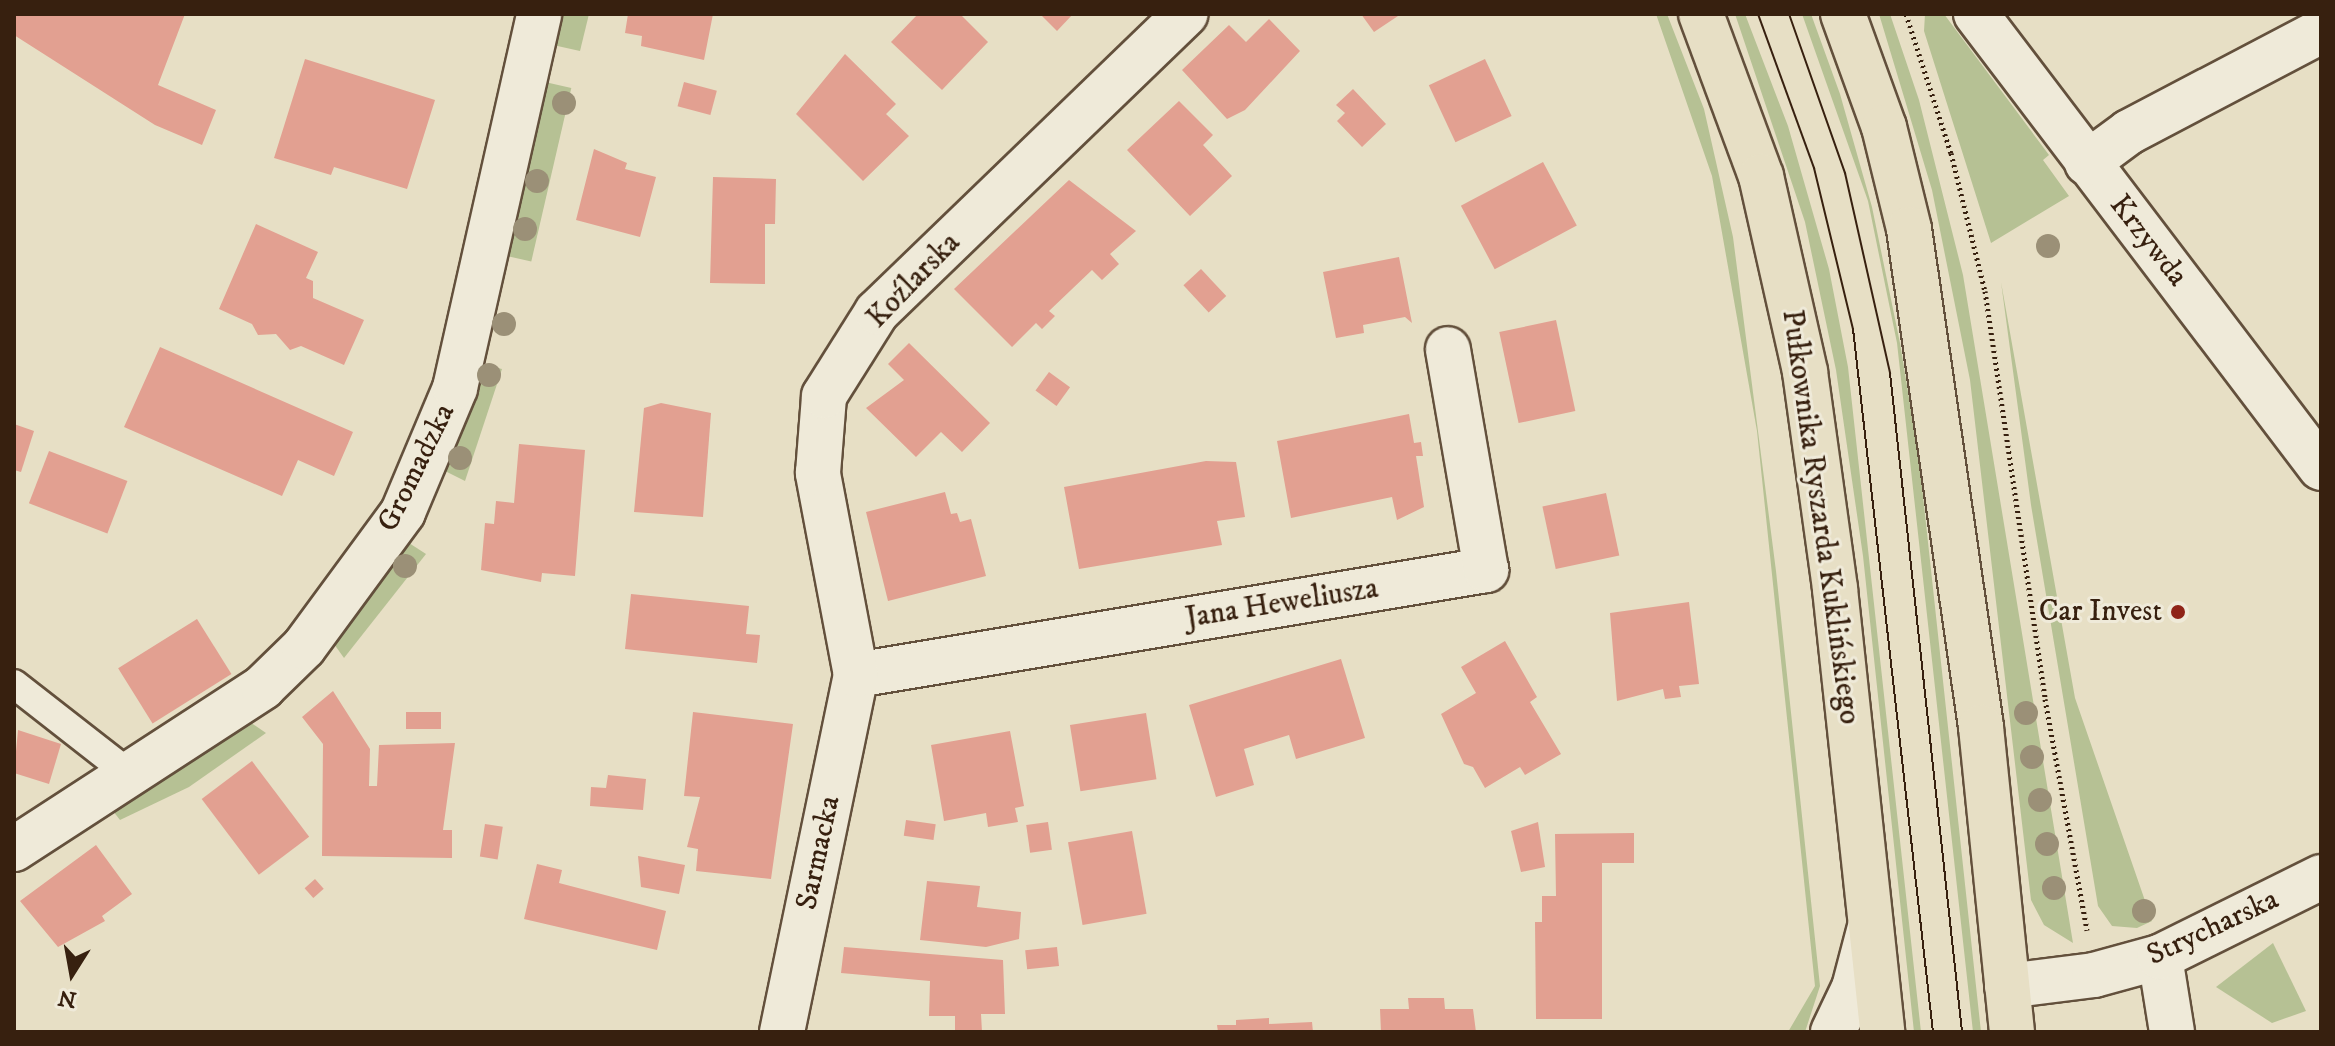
<!DOCTYPE html>
<meta charset="utf-8">
<style>
body{margin:0}
#map{position:relative;width:2335px;height:1046px;overflow:hidden;background:#e7dfc5;font-family:"IM FELL DW Pica",serif}
div>[style]{position:absolute}
[style*='--x']{left:calc(var(--x)*1px);top:calc(var(--y)*1px);width:calc(var(--w)*1px);rotate:calc(var(--a)*1deg)}
.green>*{inset:0;background:#b6c194;transform-origin:0 0}
.building>*{inset:0;background:#e2a091;transform-origin:0 0}
.path>*{height:5px;margin-top:-2.5px;transform-origin:0;background:repeating-linear-gradient(90deg,#37200f 0 2px,transparent 0 6px)}
.roads{filter:drop-shadow(2px 0 #63503c) drop-shadow(-2px 0 #63503c) drop-shadow(0 2px #63503c) drop-shadow(0 -2px #63503c)}
.lane>*{height:28px;margin:-14px;padding:0 14px;transform-origin:14px;border-radius:14px;background:#efead9}
.street>*{height:44px;margin:-22px;padding:0 22px;transform-origin:22px;border-radius:22px;background:#efead9}
.primary>*{height:44px;margin:-22px;padding:0 22px;transform-origin:22px;border-radius:22px;background:#e7dfc5}
.tram>*{height:2px;margin:-1px;padding:0 1px;transform-origin:1px;border-radius:1px;background:#37200f}
.trees>*{width:24px;height:24px;margin:-12px;border-radius:50%;background:#9b9077}
.dots>*{width:22px;height:22px;translate:-50% -50%;box-sizing:border-box;border:4px solid #efead9;border-radius:50%}
span{translate:-50% -50%;white-space:nowrap;text-align:center;line-height:1.15;-webkit-text-stroke:6px #efead9;paint-order:stroke}
.street-label{font-size:30px;color:#37200f}
.poi-label{font-size:30px;color:#37200f}
.right{translate:-100% -50%;text-align:right}
.frame{position:absolute;inset:0;border:16px solid #37200f;pointer-events:none}
.north{position:absolute;left:32px;top:934px;width:80px;height:80px;-webkit-text-stroke:6px #efead9;paint-order:stroke;rotate:191deg;font-size:22px;font-weight:700;line-height:32px;text-align:center;color:#37200f}
.north::after{content:'';display:block;margin:auto;width:28px;height:36px;background:#37200f;clip-path:polygon(50% 0,100% 100%,50% 72%,0 100%)}
</style>
<div id="map">
<div class="green">
<i style="clip-path:polygon(560px 14px,589px 14px,580px 51px,553px 45px)"></i>
<i style="clip-path:polygon(1656px 14px,1667px 14px,1704px 109px,1733px 237px,1776px 571px,1820px 986px,1805px 1032px,1788px 1032px,1815px 986px,1757px 431px,1712px 176px)"></i>
<i style="clip-path:polygon(1735px 14px,1745px 14px,1788px 126px,1829px 269px,1848px 367px,1921px 1032px,1914px 1032px,1863px 556px,1836px 370px,1805px 222px)"></i>
<i style="clip-path:polygon(1802px 14px,1811px 14px,1840px 94px,1872px 207px,1900px 343px,1919px 459px,1981px 1032px,1973px 1032px,1897px 343px,1868px 201px)"></i>
<i style="clip-path:polygon(1879px 14px,1890px 14px,1919px 100px,1963px 275px,2073px 943px,2044px 925px,2031px 900px,1970px 380px,1932px 190px)"></i>
<i style="clip-path:polygon(1925px 14px,1944px 14px,2049px 155px,2043px 160px,2069px 196px,1991px 243px,1924px 31px)"></i>
<i style="left:545px;top:82px;width:27px;height:178px;rotate:13deg"></i>
<i style="clip-path:polygon(2001px 282px,2075px 698px,2152px 921px,2137px 928px,2112px 926px,2098px 906px,2031px 505px)"></i>
<i style="clip-path:polygon(484px 365px,502px 369px,465px 481px,445px 471px)"></i>
<i style="clip-path:polygon(409px 543px,426px 554px,344px 658px,334px 644px)"></i>
<i style="clip-path:polygon(250px 722px,266px 733px,189px 787px,120px 820px,113px 811px)"></i>
<i style="clip-path:polygon(2273px 943px,2306px 1011px,2272px 1023px,2216px 987px)"></i>
</div>
<div class="building">
<i style="clip-path:polygon(14px 14px,185px 14px,158px 85px,216px 110px,202px 145px,155px 125px,14px 35px)"></i>
<i style="clip-path:polygon(628px 14px,713px 14px,704px 60px,641px 46px,642px 36px,625px 33px)"></i>
<i style="clip-path:polygon(918px 14px,960px 14px,988px 42px,942px 90px,891px 42px)"></i>
<i style="clip-path:polygon(1040px 14px,1073px 14px,1057px 31px)"></i>
<i style="clip-path:polygon(1361px 14px,1401px 14px,1374px 32px)"></i>
<i style="clip-path:polygon(1269px 19px,1300px 51px,1245px 110px,1227px 119px,1182px 70px,1229px 25px,1246px 42px)"></i>
<i style="clip-path:polygon(845px 54px,896px 104px,886px 114px,909px 136px,863px 181px,796px 114px)"></i>
<i style="clip-path:polygon(305px 59px,435px 100px,407px 189px,334px 167px,331px 175px,274px 158px)"></i>
<i style="left:1485px;top:59px;width:63px;height:62px;rotate:65deg"></i>
<i style="left:684px;top:82px;width:34px;height:25px;rotate:15deg"></i>
<i style="clip-path:polygon(1353px 89px,1386px 124px,1362px 147px,1337px 121px,1345px 113px,1336px 105px)"></i>
<i style="clip-path:polygon(1179px 101px,1213px 135px,1203px 145px,1232px 176px,1190px 216px,1127px 150px)"></i>
<i style="clip-path:polygon(594px 149px,627px 163px,625px 169px,656px 177px,640px 237px,576px 220px)"></i>
<i style="left:1543px;top:162px;width:72px;height:93px;rotate:62deg"></i>
<i style="clip-path:polygon(713px 177px,776px 179px,775px 224px,765px 224px,765px 284px,710px 283px)"></i>
<i style="clip-path:polygon(1069px 180px,1136px 231px,1110px 254px,1119px 264px,1102px 280px,1092px 270px,1049px 311px,1055px 316px,1042px 329px,1036px 323px,1012px 347px,954px 289px)"></i>
<i style="clip-path:polygon(256px 224px,318px 252px,306px 278px,313px 281px,313px 298px,364px 320px,344px 365px,301px 346px,290px 350px,276px 334px,258px 335px,252px 324px,219px 309px)"></i>
<i style="clip-path:polygon(1399px 257px,1412px 323px,1405px 317px,1363px 325px,1364px 333px,1336px 338px,1323px 272px)"></i>
<i style="left:1201px;top:269px;width:37px;height:24px;rotate:47deg"></i>
<i style="left:1556px;top:320px;width:93px;height:58px;rotate:78deg"></i>
<i style="clip-path:polygon(909px 343px,990px 423px,962px 452px,941px 432px,916px 457px,866px 408px,904px 380px,888px 364px)"></i>
<i style="clip-path:polygon(160px 347px,353px 432px,334px 476px,298px 460px,282px 496px,124px 427px)"></i>
<i style="left:1049px;top:372px;width:26px;height:23px;rotate:36deg"></i>
<i style="clip-path:polygon(661px 403px,711px 413px,703px 517px,634px 512px,644px 408px)"></i>
<i style="clip-path:polygon(1409px 414px,1414px 443px,1421px 442px,1423px 456px,1416px 456px,1424px 507px,1397px 520px,1392px 497px,1291px 518px,1277px 441px)"></i>
<i style="clip-path:polygon(14px 424px,34px 431px,21px 472px,14px 470px)"></i>
<i style="clip-path:polygon(519px 444px,585px 450px,575px 576px,542px 573px,541px 582px,481px 570px,485px 523px,494px 524px,496px 501px,514px 503px)"></i>
<i style="left:49px;top:451px;width:84px;height:56px;rotate:21deg"></i>
<i style="clip-path:polygon(1206px 461px,1236px 462px,1245px 517px,1217px 521px,1222px 545px,1079px 569px,1064px 487px)"></i>
<i style="clip-path:polygon(945px 492px,951px 514px,957px 513px,960px 522px,971px 519px,986px 576px,888px 601px,866px 512px)"></i>
<i style="left:1606px;top:493px;width:64px;height:65px;rotate:78deg"></i>
<i style="clip-path:polygon(631px 594px,749px 606px,746px 634px,760px 635px,757px 663px,625px 649px)"></i>
<i style="clip-path:polygon(1689px 602px,1699px 684px,1679px 686px,1681px 697px,1665px 699px,1663px 689px,1617px 701px,1610px 613px)"></i>
<i style="left:197px;top:619px;width:65px;height:93px;rotate:58deg"></i>
<i style="clip-path:polygon(1505px 641px,1537px 697px,1530px 702px,1561px 754px,1525px 775px,1520px 767px,1485px 788px,1473px 767px,1464px 764px,1441px 714px,1476px 693px,1461px 667px)"></i>
<i style="clip-path:polygon(1341px 659px,1365px 738px,1296px 759px,1289px 735px,1244px 749px,1254px 785px,1216px 797px,1189px 705px)"></i>
<i style="clip-path:polygon(333px 691px,370px 749px,369px 786px,377px 786px,379px 745px,455px 743px,443px 830px,452px 830px,452px 858px,322px 856px,323px 744px,302px 717px)"></i>
<i style="left:406px;top:712px;width:35px;height:17px"></i>
<i style="clip-path:polygon(693px 712px,793px 724px,771px 879px,696px 871px,698px 849px,687px 847px,700px 797px,684px 796px)"></i>
<i style="left:1146px;top:713px;width:67px;height:77px;rotate:81deg"></i>
<i style="clip-path:polygon(18px 730px,61px 744px,49px 784px,14px 773px)"></i>
<i style="clip-path:polygon(1010px 731px,1024px 806px,1015px 808px,1018px 822px,988px 827px,986px 813px,944px 821px,931px 745px)"></i>
<i style="left:252px;top:761px;width:95px;height:63px;rotate:53deg"></i>
<i style="clip-path:polygon(608px 775px,646px 779px,643px 810px,590px 806px,591px 787px,606px 788px)"></i>
<i style="left:906px;top:820px;width:30px;height:16px;rotate:8deg"></i>
<i style="left:1048px;top:822px;width:28px;height:22px;rotate:82deg"></i>
<i style="clip-path:polygon(1538px 822px,1545px 867px,1521px 872px,1511px 831px)"></i>
<i style="left:485px;top:824px;width:18px;height:33px;rotate:9deg"></i>
<i style="left:1132px;top:831px;width:84px;height:65px;rotate:80deg"></i>
<i style="clip-path:polygon(1634px 833px,1634px 863px,1602px 863px,1602px 1019px,1536px 1019px,1535px 922px,1542px 922px,1542px 896px,1556px 896px,1555px 834px)"></i>
<i style="clip-path:polygon(96px 845px,132px 894px,102px 916px,105px 921px,58px 947px,20px 901px)"></i>
<i style="clip-path:polygon(638px 856px,685px 865px,679px 894px,641px 887px)"></i>
<i style="clip-path:polygon(537px 864px,562px 870px,559px 883px,666px 911px,657px 950px,524px 919px)"></i>
<i style="left:315px;top:879px;width:13px;height:14px;rotate:48deg"></i>
<i style="clip-path:polygon(927px 881px,980px 886px,977px 907px,1021px 912px,1019px 939px,986px 947px,920px 940px)"></i>
<i style="clip-path:polygon(844px 947px,1003px 960px,1005px 1014px,981px 1014px,982px 1032px,955px 1032px,955px 1016px,929px 1016px,930px 981px,841px 973px)"></i>
<i style="left:1057px;top:947px;width:19px;height:32px;rotate:84deg"></i>
<i style="clip-path:polygon(1408px 998px,1444px 998px,1445px 1009px,1473px 1009px,1476px 1032px,1381px 1032px,1380px 1009px,1409px 1009px)"></i>
<i style="clip-path:polygon(1269px 1018px,1269px 1024px,1312px 1022px,1313px 1032px,1218px 1032px,1217px 1025px,1236px 1025px,1236px 1020px)"></i>
</div>
<div class="path">
<i style="--x:1906;--y:14;--w:146;--a:72.1"></i>
<i style="--x:1951;--y:153;--w:142;--a:76.2"></i>
<i style="--x:1985;--y:291;--w:412;--a:81.6"></i>
<i style="--x:2045;--y:699;--w:235;--a:79.7"></i>
</div>
<div class="roads">
<div class="lane">
<i style="--x:14;--y:684;--w:146;--a:38"></i>
</div>
<div class="street">
<i style="--x:1976;--y:14;--w:570;--a:52.77"></i>
<i style="--x:2087;--y:163;--w:52;--a:-36.4"></i>
<i style="--x:2129;--y:132;--w:217;--a:-27.7"></i>
<i style="--x:856;--y:675;--w:639;--a:-9.46"></i>
<i style="--x:1486;--y:570;--w:224;--a:-99.8"></i>
<i style="--x:14;--y:849;--w:297;--a:-33"></i>
<i style="--x:263;--y:687;--w:57;--a:-44.3"></i>
<i style="--x:304;--y:647;--w:167;--a:-53.7"></i>
<i style="--x:403;--y:512;--w:134;--a:-67.2"></i>
<i style="--x:455;--y:388;--w:383;--a:-77.3"></i>
<i style="--x:2160;--y:957;--w:76;--a:80.9"></i>
<i style="--x:2007;--y:986;--w:88;--a:-7.2"></i>
<i style="--x:2094;--y:975;--w:68;--a:-15.3"></i>
<i style="--x:2160;--y:957;--w:180;--a:-26.4"></i>
<i style="--x:782;--y:1032;--w:365;--a:-78.3"></i>
<i style="--x:856;--y:675;--w:206;--a:-100.7"></i>
<i style="--x:818;--y:473;--w:77;--a:-85.5"></i>
<i style="--x:824;--y:396;--w:99;--a:-57.8"></i>
<i style="--x:877;--y:312;--w:429;--a:-44"></i>
<i style="--x:1833;--y:1032;--w:49;--a:-64.5"></i>
<i style="--x:1854;--y:988;--w:63;--a:-75.3"></i>
</div>
<div class="primary">
<i style="--x:1701;--y:14;--w:173;--a:69.7"></i>
<i style="--x:1761;--y:176;--w:201;--a:77.3"></i>
<i style="--x:1805;--y:372;--w:219;--a:82.1"></i>
<i style="--x:1835;--y:589;--w:445;--a:83.9"></i>
<i style="--x:1843;--y:14;--w:120;--a:70.1"></i>
<i style="--x:1884;--y:127;--w:105;--a:76.2"></i>
<i style="--x:1909;--y:229;--w:503;--a:81.77"></i>
<i style="--x:1981;--y:727;--w:307;--a:84.2"></i>
</div>
</div>
<div class="tram">
<i style="--x:1758;--y:14;--w:164;--a:70"></i>
<i style="--x:1814;--y:168;--w:166;--a:76.4"></i>
<i style="--x:1853;--y:329;--w:708;--a:83.51"></i>
<i style="--x:1789;--y:14;--w:169;--a:70.6"></i>
<i style="--x:1845;--y:173;--w:205;--a:77.3"></i>
<i style="--x:1890;--y:373;--w:663;--a:83.76"></i>
</div>
<div class="trees">
<i style="left:564px;top:103px"></i>
<i style="left:537px;top:181px"></i>
<i style="left:525px;top:229px"></i>
<i style="left:2048px;top:246px"></i>
<i style="left:504px;top:324px"></i>
<i style="left:489px;top:375px"></i>
<i style="left:460px;top:458px"></i>
<i style="left:405px;top:566px"></i>
<i style="left:2026px;top:713px"></i>
<i style="left:2032px;top:757px"></i>
<i style="left:2040px;top:800px"></i>
<i style="left:2047px;top:844px"></i>
<i style="left:2054px;top:888px"></i>
<i style="left:2144px;top:911px"></i>
</div>
<div class="dots">
<i style="left:2178px;top:612px;background:#8f2418"></i>
</div>
<div class="street-label">
<span style="left:2148px;top:241px;rotate:52deg">Krzywda</span>
<span style="left:914px;top:281px;rotate:-46deg">Koźlarska</span>
<span style="left:417px;top:468px;rotate:-64deg">Gromadzka</span>
<span style="left:1820px;top:517px;rotate:82deg">Pułkownika Ryszarda Kuklińskiego</span>
<span style="left:1282px;top:604px;rotate:-9deg">Jana Heweliusza</span>
<span style="left:819px;top:853px;rotate:-78deg">Sarmacka</span>
<span style="left:2213px;top:928px;rotate:-25deg">Strycharska</span>
</div>
<div class="poi-label">
<span class="right" style="left:2162px;top:612px">Car Invest</span>
</div>
<div class="frame"></div>
<div class="north">N</div>
</div>
